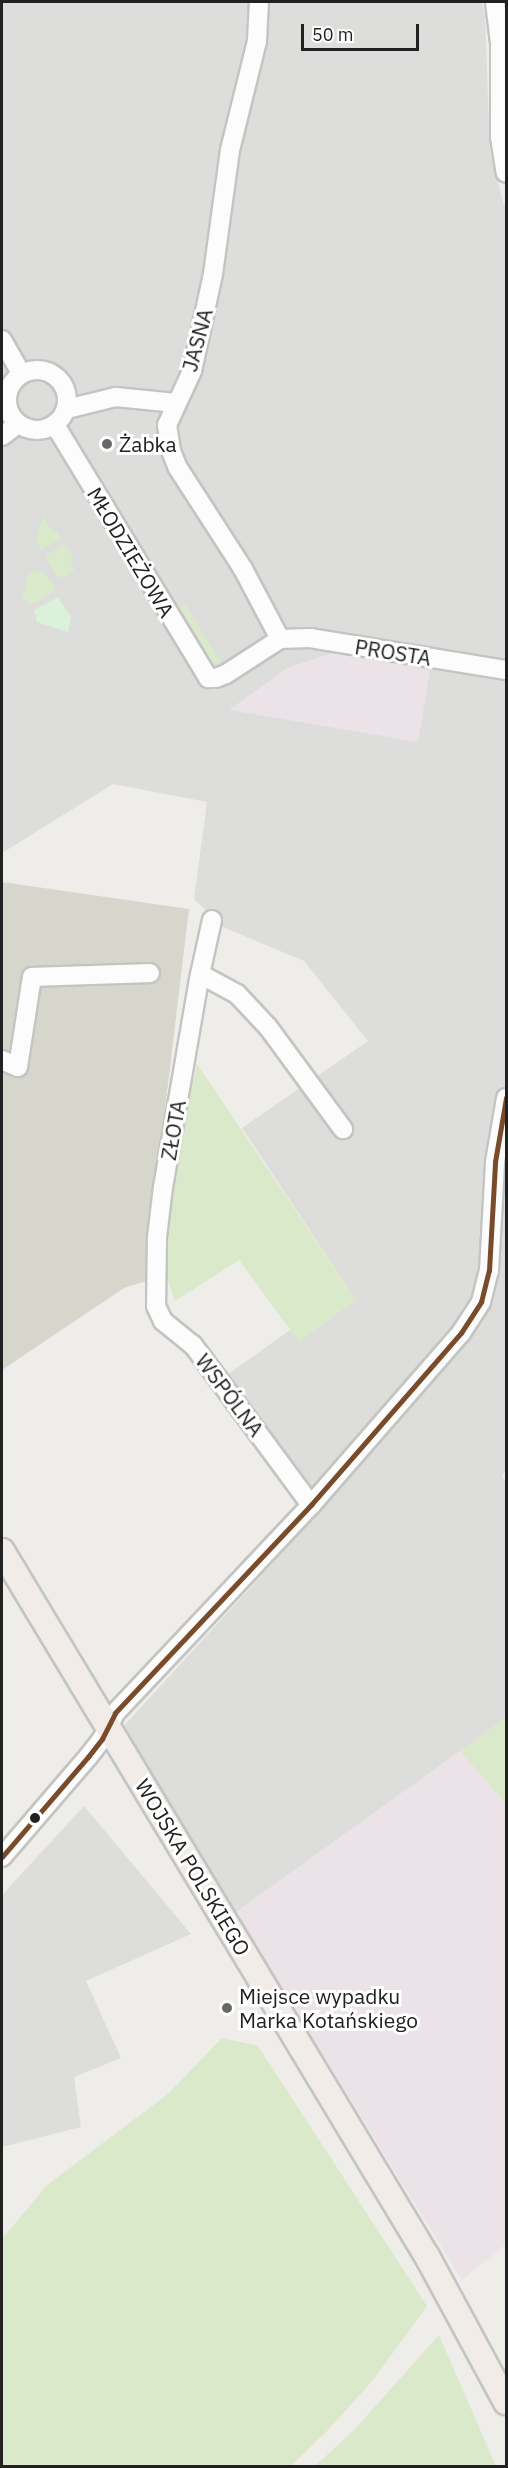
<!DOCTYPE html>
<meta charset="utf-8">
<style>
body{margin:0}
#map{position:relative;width:508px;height:2468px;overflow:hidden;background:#eeedea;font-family:"IBM Plex Sans",sans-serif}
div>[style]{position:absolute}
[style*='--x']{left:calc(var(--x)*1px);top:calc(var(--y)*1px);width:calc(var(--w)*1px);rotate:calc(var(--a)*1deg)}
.residential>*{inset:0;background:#dddddb}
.industrial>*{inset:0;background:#ebe3e8}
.construction>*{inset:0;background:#d7d6cc}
.grass>*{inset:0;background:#dbe9cb}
.park>*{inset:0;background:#daf2da}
.parking>*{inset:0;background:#dfdedd;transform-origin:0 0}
.roads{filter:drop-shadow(2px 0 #c4c4c2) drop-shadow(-2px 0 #c4c4c2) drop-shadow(0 2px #c4c4c2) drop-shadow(0 -2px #c4c4c2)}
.minor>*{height:18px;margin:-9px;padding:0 9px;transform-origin:9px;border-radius:9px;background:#fcfcfc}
.minor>.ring{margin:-9px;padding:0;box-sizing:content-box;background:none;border:18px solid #fcfcfc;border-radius:50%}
.major>*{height:24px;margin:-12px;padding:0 12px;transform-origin:12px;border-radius:12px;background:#f1ece7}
.bus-1>*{height:4.5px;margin:-2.25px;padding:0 2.25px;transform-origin:2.25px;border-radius:2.25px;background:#7a4b2a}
.dots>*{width:16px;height:16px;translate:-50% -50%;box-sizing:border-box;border:3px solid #fff;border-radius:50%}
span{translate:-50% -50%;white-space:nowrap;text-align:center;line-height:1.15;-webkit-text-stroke:6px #fff;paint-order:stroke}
.street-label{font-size:21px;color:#212121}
.poi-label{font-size:21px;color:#212121}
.left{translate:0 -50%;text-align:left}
.frame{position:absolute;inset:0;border:3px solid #212121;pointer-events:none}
.scale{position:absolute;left:301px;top:24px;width:118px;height:27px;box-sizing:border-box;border:3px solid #212121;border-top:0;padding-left:8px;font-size:18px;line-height:21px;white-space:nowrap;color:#212121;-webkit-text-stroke:4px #fff;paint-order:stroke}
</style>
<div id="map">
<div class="residential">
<i style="clip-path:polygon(2px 2px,482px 2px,485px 15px,490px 152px,504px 205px,506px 204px,506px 1471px,502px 1475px,506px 1482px,506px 1718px,235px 1913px,123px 1727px,323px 1508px,224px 1377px,290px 1330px,356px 1300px,242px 1128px,368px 1041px,304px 961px,223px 927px,194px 899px,207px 802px,113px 784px,2px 853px)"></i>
<i style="clip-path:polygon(84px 1806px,191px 1934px,86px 1981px,121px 2058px,74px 2077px,81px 2127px,2px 2147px,2px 1895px)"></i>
</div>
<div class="industrial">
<i style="clip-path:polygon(332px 653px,430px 670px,418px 742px,229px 710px,287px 668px)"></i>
<i style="clip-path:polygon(460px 1751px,506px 1804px,506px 2244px,462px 2280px,235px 1913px)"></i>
</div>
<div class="construction">
<i style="clip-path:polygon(2px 882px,189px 909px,153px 1209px,156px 1278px,124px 1288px,2px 1370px)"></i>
</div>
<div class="grass">
<i style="clip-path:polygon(43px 516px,52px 531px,56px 530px,61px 538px,41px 550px,36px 542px)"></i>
<i style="clip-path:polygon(65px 544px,74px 560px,70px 562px,75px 570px,59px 579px,45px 556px)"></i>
<i style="clip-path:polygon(34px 571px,45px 574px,56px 590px,31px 605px,22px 598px,29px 573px)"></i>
<i style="clip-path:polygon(185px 604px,220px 661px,213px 663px,207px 658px,202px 658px,174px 610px)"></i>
<i style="clip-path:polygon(197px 1064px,356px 1300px,299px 1342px,239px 1260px,175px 1301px,165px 1273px,169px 1195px)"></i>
<i style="clip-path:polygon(506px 1718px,506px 1804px,460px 1751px)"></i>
<i style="clip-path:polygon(222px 2038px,258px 2046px,427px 2306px,374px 2379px,328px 2430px,291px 2466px,2px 2466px,2px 2239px,47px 2185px,168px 2094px)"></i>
<i style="clip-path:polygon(439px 2335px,496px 2466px,315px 2466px,354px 2430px)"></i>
</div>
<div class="park">
<i style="clip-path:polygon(58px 597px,71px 617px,68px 632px,37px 622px,34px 610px)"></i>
</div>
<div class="parking">
<i style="left:105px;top:472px;width:154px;height:12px;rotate:59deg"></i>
</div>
<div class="roads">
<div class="minor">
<i style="--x:259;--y:2;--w:39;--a:93"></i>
<i style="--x:257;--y:41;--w:112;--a:103.9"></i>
<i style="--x:230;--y:150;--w:125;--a:97.8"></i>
<i style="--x:213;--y:274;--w:99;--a:102.2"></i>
<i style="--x:192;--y:371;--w:60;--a:114.8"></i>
<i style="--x:167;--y:425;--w:26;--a:81"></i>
<i style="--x:171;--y:451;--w:18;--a:68"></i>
<i style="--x:178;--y:468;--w:120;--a:57.2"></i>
<i style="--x:243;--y:569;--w:79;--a:62.1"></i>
<i style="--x:495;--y:2;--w:41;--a:83"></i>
<i style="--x:500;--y:43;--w:94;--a:90"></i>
<i style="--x:500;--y:137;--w:36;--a:81"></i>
<i style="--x:2;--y:340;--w:38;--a:60"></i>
<i class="ring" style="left:7px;top:370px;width:42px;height:42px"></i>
<i style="--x:67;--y:409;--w:50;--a:-13.8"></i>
<i style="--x:116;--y:397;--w:60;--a:5.7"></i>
<i style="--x:55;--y:425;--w:296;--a:58.8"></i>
<i style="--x:208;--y:678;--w:8;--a:0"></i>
<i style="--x:216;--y:678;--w:11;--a:-22"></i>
<i style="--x:226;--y:674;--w:64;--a:-32.9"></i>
<i style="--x:2;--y:436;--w:20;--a:-37"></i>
<i style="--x:280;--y:639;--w:30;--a:-2"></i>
<i style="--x:310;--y:638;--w:199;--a:9.3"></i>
<i style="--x:212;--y:920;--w:60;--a:102.4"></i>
<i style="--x:199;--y:979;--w:211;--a:99.8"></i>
<i style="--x:163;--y:1187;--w:50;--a:96.8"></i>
<i style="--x:157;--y:1237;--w:69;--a:90.8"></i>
<i style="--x:156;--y:1306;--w:17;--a:65"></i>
<i style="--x:163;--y:1321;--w:38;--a:39"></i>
<i style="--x:193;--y:1345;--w:199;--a:53.6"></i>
<i style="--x:200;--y:974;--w:42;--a:28.4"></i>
<i style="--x:237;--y:994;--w:45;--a:46.8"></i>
<i style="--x:268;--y:1027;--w:127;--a:53.7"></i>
<i style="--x:2;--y:1060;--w:17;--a:24"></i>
<i style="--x:18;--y:1067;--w:91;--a:-81.2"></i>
<i style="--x:32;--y:977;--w:118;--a:-1.9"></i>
<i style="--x:2;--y:1857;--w:132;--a:-49.3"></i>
<i style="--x:88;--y:1757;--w:23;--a:-52"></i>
<i style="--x:102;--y:1739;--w:29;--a:-63"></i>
<i style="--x:115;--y:1713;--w:286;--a:-46.7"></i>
<i style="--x:311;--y:1505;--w:228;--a:-48.9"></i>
<i style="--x:461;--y:1333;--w:37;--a:-57"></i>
<i style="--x:481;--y:1302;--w:32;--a:-76"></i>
<i style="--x:489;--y:1271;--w:109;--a:-86.8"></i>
<i style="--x:495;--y:1162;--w:65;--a:-80.2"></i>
</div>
<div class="major">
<i style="--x:2;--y:1551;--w:825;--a:58.93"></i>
<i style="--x:428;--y:2258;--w:164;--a:61.6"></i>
</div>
</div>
<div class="bus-1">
<i style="--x:2;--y:1857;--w:132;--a:-49.3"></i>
<i style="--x:88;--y:1757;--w:23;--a:-52"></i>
<i style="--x:102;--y:1739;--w:29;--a:-63"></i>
<i style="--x:115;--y:1713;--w:286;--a:-46.7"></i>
<i style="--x:311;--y:1505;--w:228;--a:-48.9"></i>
<i style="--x:461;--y:1333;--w:37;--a:-57"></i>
<i style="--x:481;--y:1302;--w:32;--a:-76"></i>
<i style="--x:489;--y:1271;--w:109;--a:-86.8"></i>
<i style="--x:495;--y:1162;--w:65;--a:-80.2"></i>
</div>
<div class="dots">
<i style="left:107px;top:444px;background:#696867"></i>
<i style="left:35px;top:1818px;background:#212121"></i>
<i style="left:227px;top:2008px;background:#696867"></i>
</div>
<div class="street-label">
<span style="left:197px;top:340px;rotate:-75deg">JASNA</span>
<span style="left:131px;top:552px;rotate:59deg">MŁODZIEŻOWA</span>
<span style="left:393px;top:652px;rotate:9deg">PROSTA</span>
<span style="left:173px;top:1130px;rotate:-80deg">ZŁOTA</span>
<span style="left:230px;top:1395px;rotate:53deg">WSPÓLNA</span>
<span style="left:193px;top:1867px;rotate:59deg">WOJSKA POLSKIEGO</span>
</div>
<div class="poi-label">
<span class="left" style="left:119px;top:444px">Żabka</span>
<span class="left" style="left:239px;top:2008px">Miejsce wypadku<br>Marka Kotańskiego</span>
</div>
<div class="frame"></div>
<div class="scale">50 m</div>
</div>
